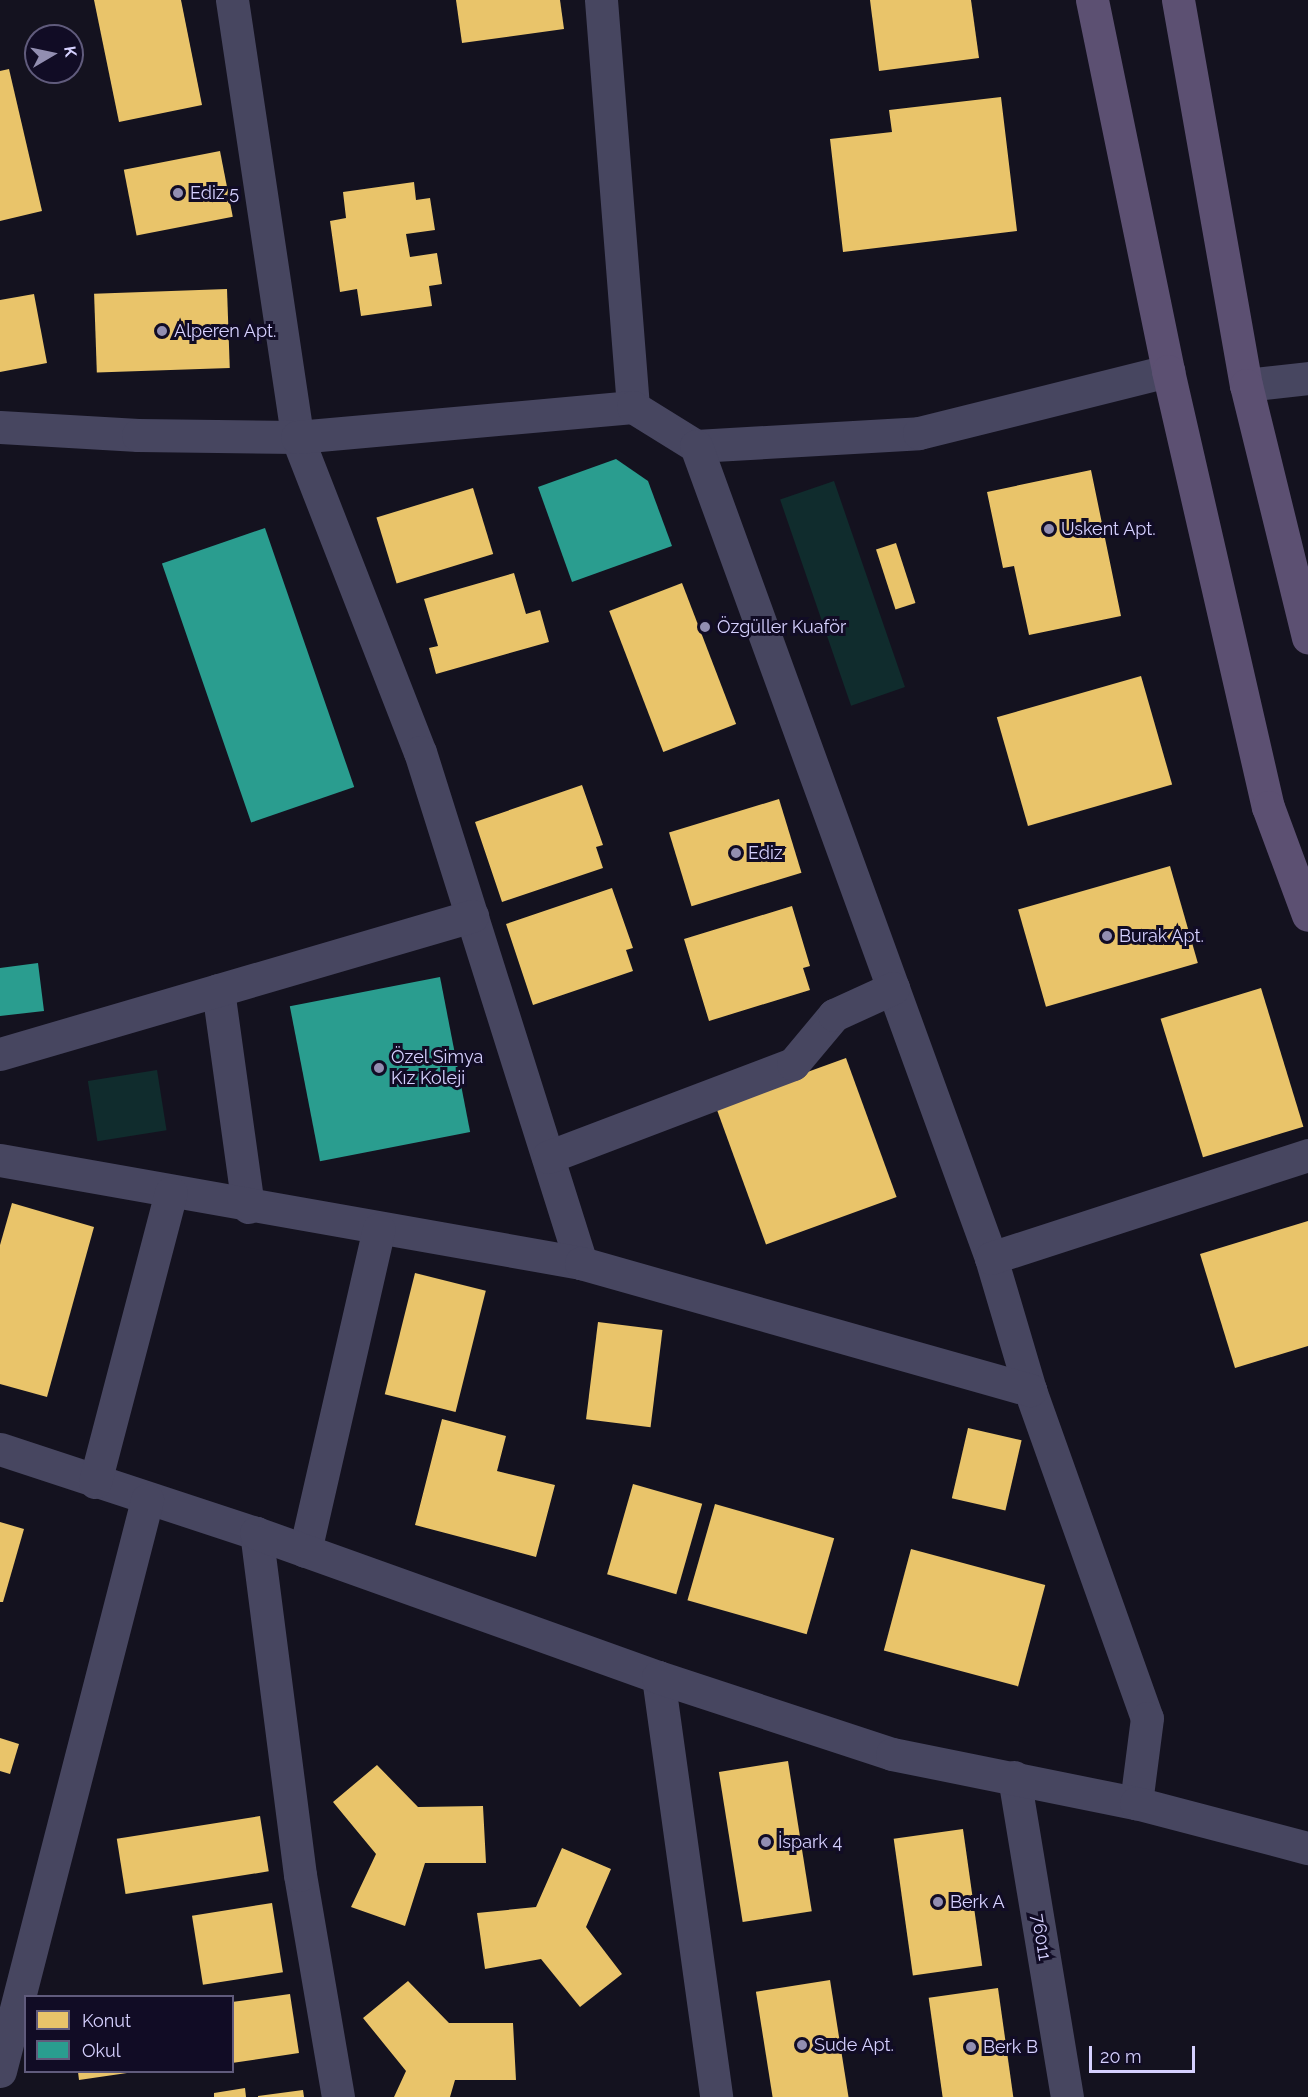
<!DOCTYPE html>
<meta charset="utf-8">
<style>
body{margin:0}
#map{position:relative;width:1308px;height:2097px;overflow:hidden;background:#14121f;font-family:Raleway,sans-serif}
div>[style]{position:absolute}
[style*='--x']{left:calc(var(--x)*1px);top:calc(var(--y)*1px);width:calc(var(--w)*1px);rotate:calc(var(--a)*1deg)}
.green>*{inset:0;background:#102c2d;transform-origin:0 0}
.homes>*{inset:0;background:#e9c46a;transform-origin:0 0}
.schools>*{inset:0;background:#2a9d8f;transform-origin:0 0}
.minor>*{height:33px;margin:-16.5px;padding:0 16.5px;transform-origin:16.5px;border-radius:16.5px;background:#474660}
.major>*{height:33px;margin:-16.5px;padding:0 16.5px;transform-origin:16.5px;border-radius:16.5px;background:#5c5072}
.dots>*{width:16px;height:16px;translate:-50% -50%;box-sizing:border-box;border:3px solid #110c25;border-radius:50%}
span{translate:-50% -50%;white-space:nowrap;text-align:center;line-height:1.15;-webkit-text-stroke:6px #110c25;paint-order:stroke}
.poi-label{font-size:18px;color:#d6d1ff}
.left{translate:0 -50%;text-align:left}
.street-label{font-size:18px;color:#d6d1ff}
.legend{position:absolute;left:24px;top:1995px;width:210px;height:78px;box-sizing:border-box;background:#110c25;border:2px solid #605b7c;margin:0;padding:8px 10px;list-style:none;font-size:18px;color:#d6d1ff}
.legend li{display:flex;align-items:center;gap:12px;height:30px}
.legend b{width:30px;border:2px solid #605b7c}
.north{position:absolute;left:24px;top:24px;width:60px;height:60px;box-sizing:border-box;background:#110c25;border:2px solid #605b7c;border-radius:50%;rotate:81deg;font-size:16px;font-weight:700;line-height:24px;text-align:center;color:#d6d1ff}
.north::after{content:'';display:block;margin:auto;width:21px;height:27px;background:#928eb1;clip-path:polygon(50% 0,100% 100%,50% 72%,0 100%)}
.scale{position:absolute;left:1089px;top:2046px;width:106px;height:27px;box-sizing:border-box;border:3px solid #d6d1ff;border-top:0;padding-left:8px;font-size:18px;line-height:21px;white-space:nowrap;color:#d6d1ff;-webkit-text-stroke:4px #110c25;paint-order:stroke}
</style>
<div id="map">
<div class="green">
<i style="left:834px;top:481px;width:218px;height:57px;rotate:71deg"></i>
<i style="left:157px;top:1070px;width:61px;height:70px;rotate:81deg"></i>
</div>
<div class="homes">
<i style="clip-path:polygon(94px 0,181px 0,202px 105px,119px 122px)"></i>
<i style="clip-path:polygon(456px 0,560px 0,564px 29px,462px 43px)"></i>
<i style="clip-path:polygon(870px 0,971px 0,979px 58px,879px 71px)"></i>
<i style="clip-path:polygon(9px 69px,42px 211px,0 221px,0 71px)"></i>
<i style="clip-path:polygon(1001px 97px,1017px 231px,843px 252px,830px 139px,892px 132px,889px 110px)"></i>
<i style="left:220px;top:151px;width:67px;height:98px;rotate:79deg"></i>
<i style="clip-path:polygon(414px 182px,416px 200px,430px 198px,435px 230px,406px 234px,410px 257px,437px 253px,442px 284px,429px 286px,432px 306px,361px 316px,357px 289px,340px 292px,330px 221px,346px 218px,343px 192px)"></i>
<i style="left:227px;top:289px;width:79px;height:133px;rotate:88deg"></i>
<i style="clip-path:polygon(34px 294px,47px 363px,0 372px,0 300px)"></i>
<i style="clip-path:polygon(1091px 470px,1121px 616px,1029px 635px,1014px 566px,1003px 568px,987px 492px)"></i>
<i style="left:473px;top:488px;width:69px;height:101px;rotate:73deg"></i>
<i style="left:896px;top:543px;width:63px;height:21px;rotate:72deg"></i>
<i style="clip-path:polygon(514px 573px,526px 614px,540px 610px,549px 642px,436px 674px,429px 648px,438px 646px,424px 599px)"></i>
<i style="left:682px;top:583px;width:151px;height:78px;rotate:69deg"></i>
<i style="left:1141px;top:676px;width:113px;height:150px;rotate:74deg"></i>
<i style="clip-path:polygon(582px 785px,603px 845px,596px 847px,603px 868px,502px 902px,475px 822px)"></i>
<i style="left:779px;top:799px;width:77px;height:115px;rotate:73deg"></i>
<i style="left:1170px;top:866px;width:101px;height:158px;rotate:74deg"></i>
<i style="clip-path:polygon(612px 888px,633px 948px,626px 950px,633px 971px,533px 1005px,506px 924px)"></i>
<i style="clip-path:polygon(792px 906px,810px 966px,803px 968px,810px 990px,709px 1021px,684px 939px)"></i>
<i style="left:1261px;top:988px;width:145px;height:105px;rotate:73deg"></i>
<i style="left:846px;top:1058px;width:148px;height:139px;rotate:70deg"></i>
<i style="clip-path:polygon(12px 1203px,94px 1227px,47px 1397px,0 1384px,0 1245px)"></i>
<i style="clip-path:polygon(1308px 1221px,1308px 1346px,1235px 1368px,1200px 1254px)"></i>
<i style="left:415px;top:1273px;width:73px;height:125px;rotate:14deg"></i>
<i style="left:598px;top:1322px;width:65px;height:98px;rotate:7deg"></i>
<i style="clip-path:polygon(442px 1419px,506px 1436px,497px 1471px,555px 1485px,536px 1557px,415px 1525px)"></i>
<i style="left:968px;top:1428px;width:55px;height:72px;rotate:13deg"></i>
<i style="left:633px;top:1484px;width:72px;height:94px;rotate:16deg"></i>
<i style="left:715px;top:1504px;width:124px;height:100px;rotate:16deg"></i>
<i style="clip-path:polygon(0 1522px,24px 1529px,3px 1602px,0 1602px)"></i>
<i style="left:911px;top:1549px;width:139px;height:105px;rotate:15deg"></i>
<i style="clip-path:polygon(0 1738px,19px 1744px,10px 1774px,0 1771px)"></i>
<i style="left:788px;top:1761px;width:152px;height:70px;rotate:81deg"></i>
<i style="clip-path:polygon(377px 1765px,418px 1807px,483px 1806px,486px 1863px,425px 1863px,405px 1926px,351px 1907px,376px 1854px,333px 1802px)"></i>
<i style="left:260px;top:1816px;width:56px;height:145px;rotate:81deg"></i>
<i style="left:963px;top:1829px;width:138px;height:70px;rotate:82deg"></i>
<i style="clip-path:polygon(562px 1848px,611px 1869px,586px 1927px,622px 1974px,580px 2007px,541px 1959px,485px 1969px,477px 1913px,536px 1907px)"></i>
<i style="left:272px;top:1903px;width:70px;height:81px;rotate:81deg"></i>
<i style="left:830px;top:1980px;width:119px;height:75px;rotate:81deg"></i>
<i style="clip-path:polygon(408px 1981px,449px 2023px,513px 2023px,516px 2080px,455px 2080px,450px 2097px,394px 2097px,406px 2071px,363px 2018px)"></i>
<i style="left:998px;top:1988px;width:110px;height:70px;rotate:82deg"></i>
<i style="clip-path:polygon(290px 1994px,299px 2053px,232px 2063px,232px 2002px)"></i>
<i style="clip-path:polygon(78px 2072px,127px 2072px,127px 2073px,79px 2080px)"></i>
<i style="clip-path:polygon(245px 2088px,246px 2097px,214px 2097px,214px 2093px)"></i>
<i style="clip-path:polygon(303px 2090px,304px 2097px,258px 2097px,258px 2096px)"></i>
</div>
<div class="schools">
<i style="clip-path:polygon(616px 459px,648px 481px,672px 546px,572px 582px,538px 487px)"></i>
<i style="left:265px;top:528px;width:274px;height:109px;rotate:71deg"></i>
<i style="clip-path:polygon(38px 963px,44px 1011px,0 1016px,0 968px)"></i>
<i style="left:440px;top:977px;width:158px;height:153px;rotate:79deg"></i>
</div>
<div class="minor">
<i style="--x:232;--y:0;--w:442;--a:81.5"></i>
<i style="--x:297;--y:437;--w:338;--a:68.7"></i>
<i style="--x:420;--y:752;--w:536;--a:72.51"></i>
<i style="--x:601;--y:0;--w:408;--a:85.5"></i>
<i style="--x:1246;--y:385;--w:62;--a:-6.4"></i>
<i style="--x:0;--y:427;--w:138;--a:3.3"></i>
<i style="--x:138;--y:435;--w:159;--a:0.7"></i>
<i style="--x:297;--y:437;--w:337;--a:-5.1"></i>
<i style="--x:633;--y:407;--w:74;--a:31.8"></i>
<i style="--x:696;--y:446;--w:223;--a:-3.3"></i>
<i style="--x:919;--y:433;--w:257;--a:-14"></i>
<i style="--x:696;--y:446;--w:864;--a:70.03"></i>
<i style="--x:991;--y:1258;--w:138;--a:73.5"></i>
<i style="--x:1030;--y:1390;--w:348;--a:70.4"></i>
<i style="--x:1147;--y:1718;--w:86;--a:97.4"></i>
<i style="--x:218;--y:990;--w:219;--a:82.1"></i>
<i style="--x:0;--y:1054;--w:492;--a:-16.3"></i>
<i style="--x:548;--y:1157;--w:262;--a:-20.8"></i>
<i style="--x:793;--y:1064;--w:64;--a:-50.1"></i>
<i style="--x:834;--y:1015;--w:65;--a:-24.6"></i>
<i style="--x:0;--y:1160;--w:590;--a:10.05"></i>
<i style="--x:581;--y:1263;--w:467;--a:15.8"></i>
<i style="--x:991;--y:1258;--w:333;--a:-18"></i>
<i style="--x:0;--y:1449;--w:269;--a:18.2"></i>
<i style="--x:95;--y:1482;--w:299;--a:-75.3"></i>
<i style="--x:305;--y:1551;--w:330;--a:-77.1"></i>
<i style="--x:658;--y:1677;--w:424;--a:82.1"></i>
<i style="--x:1014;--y:1777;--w:324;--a:80.6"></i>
<i style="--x:0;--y:2071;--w:590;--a:-75.56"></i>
<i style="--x:338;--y:2097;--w:225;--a:-99.7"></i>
<i style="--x:300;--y:1875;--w:345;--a:-97.3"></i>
<i style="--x:256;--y:1533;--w:427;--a:19.7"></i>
<i style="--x:658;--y:1677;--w:246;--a:18.2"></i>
<i style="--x:892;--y:1754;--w:249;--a:11.4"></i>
<i style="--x:1136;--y:1803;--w:178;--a:14.7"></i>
</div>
<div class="major">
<i style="--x:1092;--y:0;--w:379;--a:78.4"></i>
<i style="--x:1168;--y:371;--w:447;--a:77.1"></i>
<i style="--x:1268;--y:807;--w:115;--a:69.7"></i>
<i style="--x:1178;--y:0;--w:391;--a:80"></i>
<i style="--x:1246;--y:385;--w:260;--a:76.2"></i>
</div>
<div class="dots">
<i style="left:178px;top:193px;background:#928eb1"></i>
<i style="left:162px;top:331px;background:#928eb1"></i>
<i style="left:1049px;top:529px;background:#928eb1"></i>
<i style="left:705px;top:627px;background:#928eb1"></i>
<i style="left:736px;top:853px;background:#928eb1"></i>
<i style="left:1107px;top:936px;background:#928eb1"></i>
<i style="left:379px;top:1068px;background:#928eb1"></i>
<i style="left:766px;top:1842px;background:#928eb1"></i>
<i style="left:938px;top:1902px;background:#928eb1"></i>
<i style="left:802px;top:2045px;background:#928eb1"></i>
<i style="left:971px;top:2047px;background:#928eb1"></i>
</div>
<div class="poi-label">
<span class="left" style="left:190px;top:193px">Ediz 5</span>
<span class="left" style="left:174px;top:331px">Alperen Apt.</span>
<span class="left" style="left:1061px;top:529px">Uskent Apt.</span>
<span class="left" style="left:717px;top:627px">Özgüller Kuaför</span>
<span class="left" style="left:748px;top:853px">Ediz</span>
<span class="left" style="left:1119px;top:936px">Burak Apt.</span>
<span class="left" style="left:391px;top:1068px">Özel Simya<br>Kız Koleji</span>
<span class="left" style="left:778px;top:1842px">İspark 4</span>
<span class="left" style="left:950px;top:1902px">Berk A</span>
<span class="left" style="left:814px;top:2045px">Sude Apt.</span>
<span class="left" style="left:983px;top:2047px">Berk B</span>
</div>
<div class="street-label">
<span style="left:1041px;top:1937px;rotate:81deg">76011</span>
</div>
<ul class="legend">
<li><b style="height:16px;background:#e9c46a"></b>Konut</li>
<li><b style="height:16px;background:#2a9d8f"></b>Okul</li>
</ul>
<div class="north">K</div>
<div class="scale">20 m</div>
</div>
